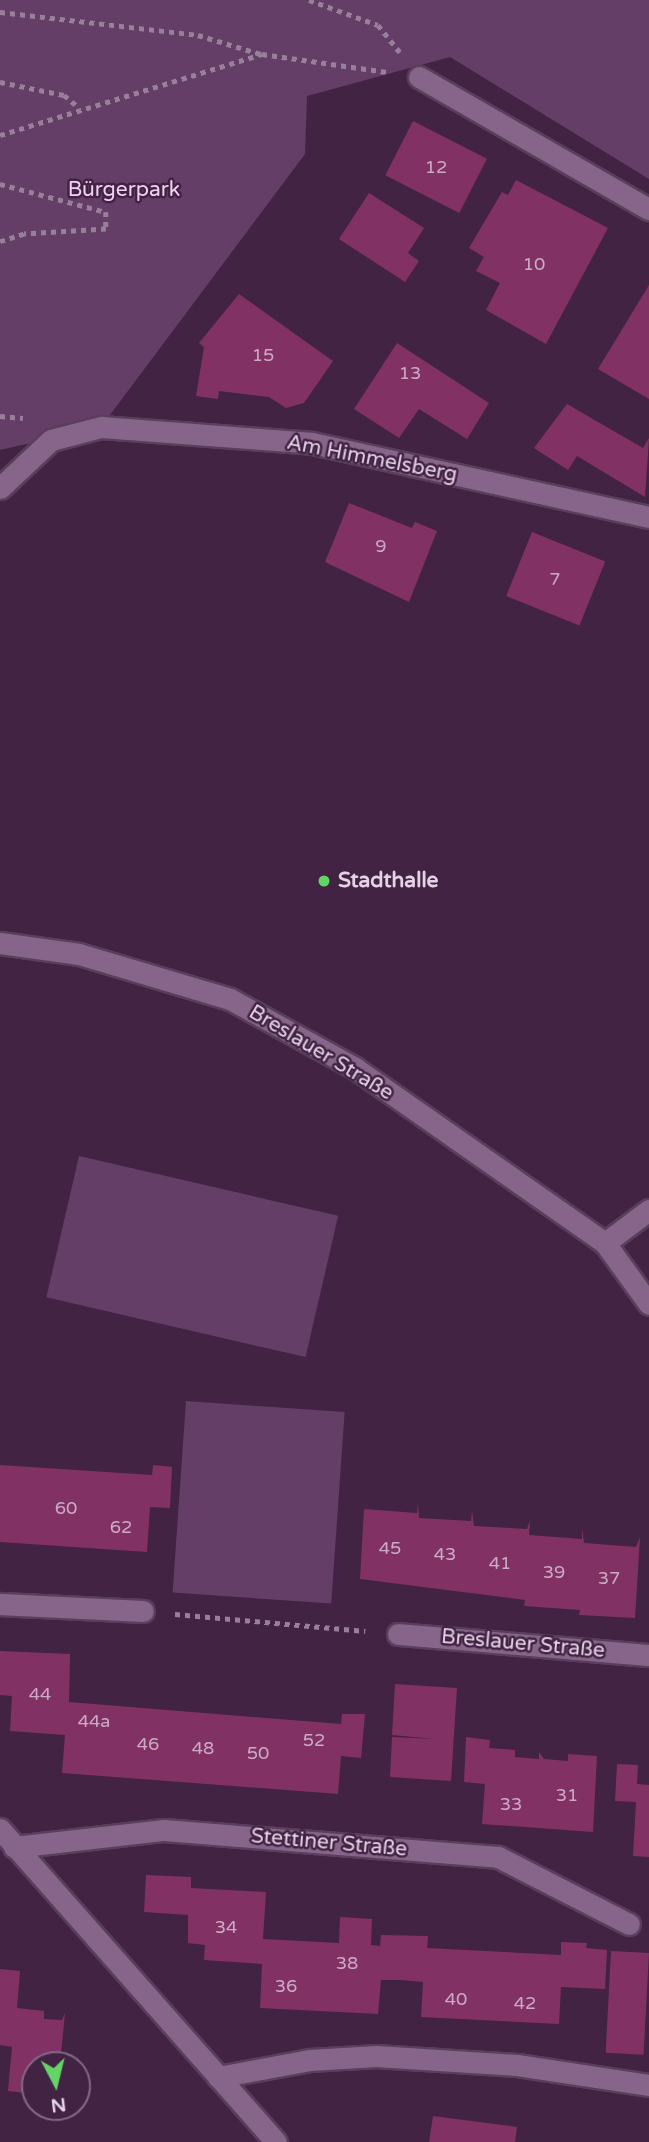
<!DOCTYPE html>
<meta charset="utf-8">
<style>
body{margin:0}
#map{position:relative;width:649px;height:2142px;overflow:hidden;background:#422344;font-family:"Varela Round",sans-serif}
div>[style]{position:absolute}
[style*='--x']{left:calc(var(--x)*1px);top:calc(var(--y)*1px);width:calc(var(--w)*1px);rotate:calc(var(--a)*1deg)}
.green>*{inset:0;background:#643e67;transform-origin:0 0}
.building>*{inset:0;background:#823165;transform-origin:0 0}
.path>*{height:4.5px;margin-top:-2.25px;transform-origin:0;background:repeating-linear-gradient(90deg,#99809a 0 5px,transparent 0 10px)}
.roads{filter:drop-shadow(2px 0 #583f5b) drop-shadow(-2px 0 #583f5b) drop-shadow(0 2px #583f5b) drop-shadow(0 -2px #583f5b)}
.lane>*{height:21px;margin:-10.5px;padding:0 10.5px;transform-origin:10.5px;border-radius:10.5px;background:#87658a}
.street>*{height:21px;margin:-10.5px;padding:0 10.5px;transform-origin:10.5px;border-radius:10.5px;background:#87658a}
.dots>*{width:19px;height:19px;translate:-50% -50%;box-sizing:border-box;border:4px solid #422344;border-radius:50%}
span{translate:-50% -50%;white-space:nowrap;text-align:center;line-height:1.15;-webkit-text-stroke:5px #422344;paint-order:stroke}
.number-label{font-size:18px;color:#ccaac6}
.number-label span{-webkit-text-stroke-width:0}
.park-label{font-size:21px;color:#f2cff5}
.street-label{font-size:21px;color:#e5d2e6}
.poi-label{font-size:21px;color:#e5d2e6;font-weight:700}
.left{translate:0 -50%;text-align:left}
.north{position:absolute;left:21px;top:2051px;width:70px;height:70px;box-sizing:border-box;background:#422344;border:2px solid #836985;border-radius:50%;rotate:173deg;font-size:19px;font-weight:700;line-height:28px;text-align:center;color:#e5d2e6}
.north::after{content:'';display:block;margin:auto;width:24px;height:32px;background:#65d467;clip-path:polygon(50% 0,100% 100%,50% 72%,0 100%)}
</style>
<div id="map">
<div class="green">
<i style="clip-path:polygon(0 0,649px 0,649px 179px,450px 57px,307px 96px,305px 154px,101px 427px,0 450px)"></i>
<i style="left:79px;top:1156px;width:266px;height:145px;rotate:13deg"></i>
<i style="left:186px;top:1401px;width:159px;height:192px;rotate:4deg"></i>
</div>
<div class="building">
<i style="left:413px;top:121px;width:83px;height:61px;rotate:27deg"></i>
<i style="clip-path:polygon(516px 180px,608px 228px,546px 344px,486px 310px,500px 283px,476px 271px,484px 257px,469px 248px,502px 192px,508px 195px)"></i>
<i style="clip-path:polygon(369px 193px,424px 228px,408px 253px,419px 261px,405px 282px,339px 239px)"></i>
<i style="clip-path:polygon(649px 285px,649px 399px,598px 369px)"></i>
<i style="clip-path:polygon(239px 294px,333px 361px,304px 403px,286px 408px,269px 397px,219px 391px,218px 399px,196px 396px,204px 347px,199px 343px)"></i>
<i style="clip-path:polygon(397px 343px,489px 403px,467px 439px,419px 409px,399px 438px,354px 409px)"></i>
<i style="clip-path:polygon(567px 404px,643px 448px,649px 438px,645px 497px,577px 456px,568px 470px,534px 448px)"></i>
<i style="clip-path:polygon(349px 503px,412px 528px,415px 522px,437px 531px,409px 602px,325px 562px)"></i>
<i style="left:532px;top:532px;width:79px;height:69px;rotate:22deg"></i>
<i style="clip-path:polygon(0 1465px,152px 1475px,153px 1465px,172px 1467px,170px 1508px,150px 1507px,147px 1552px,0 1542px)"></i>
<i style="clip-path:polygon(418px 1502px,419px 1518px,471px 1521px,472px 1511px,474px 1526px,527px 1529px,530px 1520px,529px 1535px,582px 1539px,582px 1528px,584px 1543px,636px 1547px,640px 1537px,635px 1618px,579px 1615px,580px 1610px,524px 1606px,525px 1600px,360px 1579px,364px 1509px,417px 1513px)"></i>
<i style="clip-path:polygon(0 1651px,70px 1654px,69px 1702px,341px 1724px,342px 1714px,365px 1714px,361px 1758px,341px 1756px,338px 1794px,62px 1773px,65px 1735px,10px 1731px,12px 1696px,0 1695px)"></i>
<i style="clip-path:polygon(395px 1684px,457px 1688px,451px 1781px,390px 1777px,392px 1737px,436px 1739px,392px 1735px)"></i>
<i style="clip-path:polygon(466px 1737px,490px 1740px,489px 1748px,515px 1750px,515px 1757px,539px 1759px,539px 1752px,544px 1759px,568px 1761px,568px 1754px,597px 1756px,593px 1832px,482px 1824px,485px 1784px,464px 1782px)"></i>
<i style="clip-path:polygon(617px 1764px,638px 1765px,637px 1784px,649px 1785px,649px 1857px,633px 1856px,636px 1802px,615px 1801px)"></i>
<i style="clip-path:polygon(146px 1875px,191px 1877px,191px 1888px,266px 1892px,263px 1939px,339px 1943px,340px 1917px,372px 1919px,371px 1945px,380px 1946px,381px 1935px,428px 1936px,427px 1948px,561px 1955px,561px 1942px,587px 1943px,586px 1948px,607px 1950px,605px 1989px,561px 1987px,559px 2024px,421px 2017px,423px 1982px,401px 1980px,381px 1980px,378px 2014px,260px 2008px,262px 1964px,204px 1960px,205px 1945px,188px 1943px,188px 1915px,144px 1912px)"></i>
<i style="left:611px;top:1951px;width:38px;height:102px;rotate:3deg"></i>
<i style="clip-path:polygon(0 1969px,20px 1971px,17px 2008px,44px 2011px,44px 2019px,62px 2020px,65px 2013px,60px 2065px,35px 2065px,35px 2094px,8px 2091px,12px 2047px,0 2045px)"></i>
<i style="clip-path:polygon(433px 2116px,517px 2127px,515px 2142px,429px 2142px)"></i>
</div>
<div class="path">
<i style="--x:309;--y:0;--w:73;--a:19.9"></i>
<i style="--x:378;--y:25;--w:35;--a:51"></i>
<i style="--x:0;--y:12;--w:199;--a:6.6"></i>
<i style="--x:198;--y:35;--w:66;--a:16.8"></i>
<i style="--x:0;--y:82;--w:65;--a:11.5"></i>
<i style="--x:64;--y:95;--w:17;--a:40"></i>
<i style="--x:0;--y:135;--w:274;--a:-17.2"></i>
<i style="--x:262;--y:54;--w:126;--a:8.2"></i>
<i style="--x:0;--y:184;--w:110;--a:14.8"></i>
<i style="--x:106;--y:212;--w:17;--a:90"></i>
<i style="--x:106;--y:229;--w:82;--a:176.5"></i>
<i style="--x:24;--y:234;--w:25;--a:162"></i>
<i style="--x:0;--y:416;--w:23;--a:5"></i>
<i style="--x:175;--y:1614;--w:191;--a:5.1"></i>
</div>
<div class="roads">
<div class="lane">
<i style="--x:0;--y:488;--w:70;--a:-43.3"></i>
<i style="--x:0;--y:1604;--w:143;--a:2.8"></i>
<i style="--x:398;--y:1634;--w:252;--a:4.8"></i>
<i style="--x:14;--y:1847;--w:151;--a:-6.5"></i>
<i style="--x:164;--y:1830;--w:335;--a:4.6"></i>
<i style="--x:498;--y:1857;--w:147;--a:27.1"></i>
<i style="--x:218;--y:2077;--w:94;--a:-10.5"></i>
<i style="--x:310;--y:2060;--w:66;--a:-3.5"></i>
<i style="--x:376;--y:2056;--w:141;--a:3.7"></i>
<i style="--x:517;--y:2065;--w:134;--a:8.6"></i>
</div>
<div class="street">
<i style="--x:419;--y:77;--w:265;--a:29.9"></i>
<i style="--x:51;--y:440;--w:52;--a:-14.6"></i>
<i style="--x:101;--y:427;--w:212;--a:4.3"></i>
<i style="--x:312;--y:443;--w:345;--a:12.4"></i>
<i style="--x:0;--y:943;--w:80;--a:7.9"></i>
<i style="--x:79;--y:954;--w:158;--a:16.6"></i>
<i style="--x:230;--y:999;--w:143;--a:28.9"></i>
<i style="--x:355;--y:1068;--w:305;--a:35"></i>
<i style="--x:605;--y:1243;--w:75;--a:54.2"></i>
<i style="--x:605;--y:1243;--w:55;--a:-36.9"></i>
<i style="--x:0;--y:1829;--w:417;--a:48.6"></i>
</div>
</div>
<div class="dots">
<i style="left:324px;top:881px;background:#65d467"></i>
</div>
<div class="number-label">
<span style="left:436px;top:167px">12</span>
<span style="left:534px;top:264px">10</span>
<span style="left:263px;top:355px">15</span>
<span style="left:410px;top:373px">13</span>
<span style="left:381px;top:546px">9</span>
<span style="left:555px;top:579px">7</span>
<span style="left:66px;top:1508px">60</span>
<span style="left:121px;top:1527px">62</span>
<span style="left:390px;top:1548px">45</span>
<span style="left:445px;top:1554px">43</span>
<span style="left:500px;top:1563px">41</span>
<span style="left:554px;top:1572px">39</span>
<span style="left:609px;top:1578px">37</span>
<span style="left:40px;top:1694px">44</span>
<span style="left:94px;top:1721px">44a</span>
<span style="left:314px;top:1740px">52</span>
<span style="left:148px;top:1744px">46</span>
<span style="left:203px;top:1748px">48</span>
<span style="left:258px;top:1753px">50</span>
<span style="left:567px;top:1795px">31</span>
<span style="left:511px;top:1804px">33</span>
<span style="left:226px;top:1927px">34</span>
<span style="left:347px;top:1963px">38</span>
<span style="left:286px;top:1986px">36</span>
<span style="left:456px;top:1999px">40</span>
<span style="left:525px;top:2003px">42</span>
</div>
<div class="park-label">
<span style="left:124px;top:190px">Bürgerpark</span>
</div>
<div class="street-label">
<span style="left:372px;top:459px;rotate:11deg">Am Himmelsberg</span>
<span style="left:321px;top:1053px;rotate:31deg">Breslauer Straße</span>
<span style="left:523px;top:1644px;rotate:5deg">Breslauer Straße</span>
<span style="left:329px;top:1843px;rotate:5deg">Stettiner Straße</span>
</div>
<div class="poi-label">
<span class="left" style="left:338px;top:881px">Stadthalle</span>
</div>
<div class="north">N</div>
</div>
